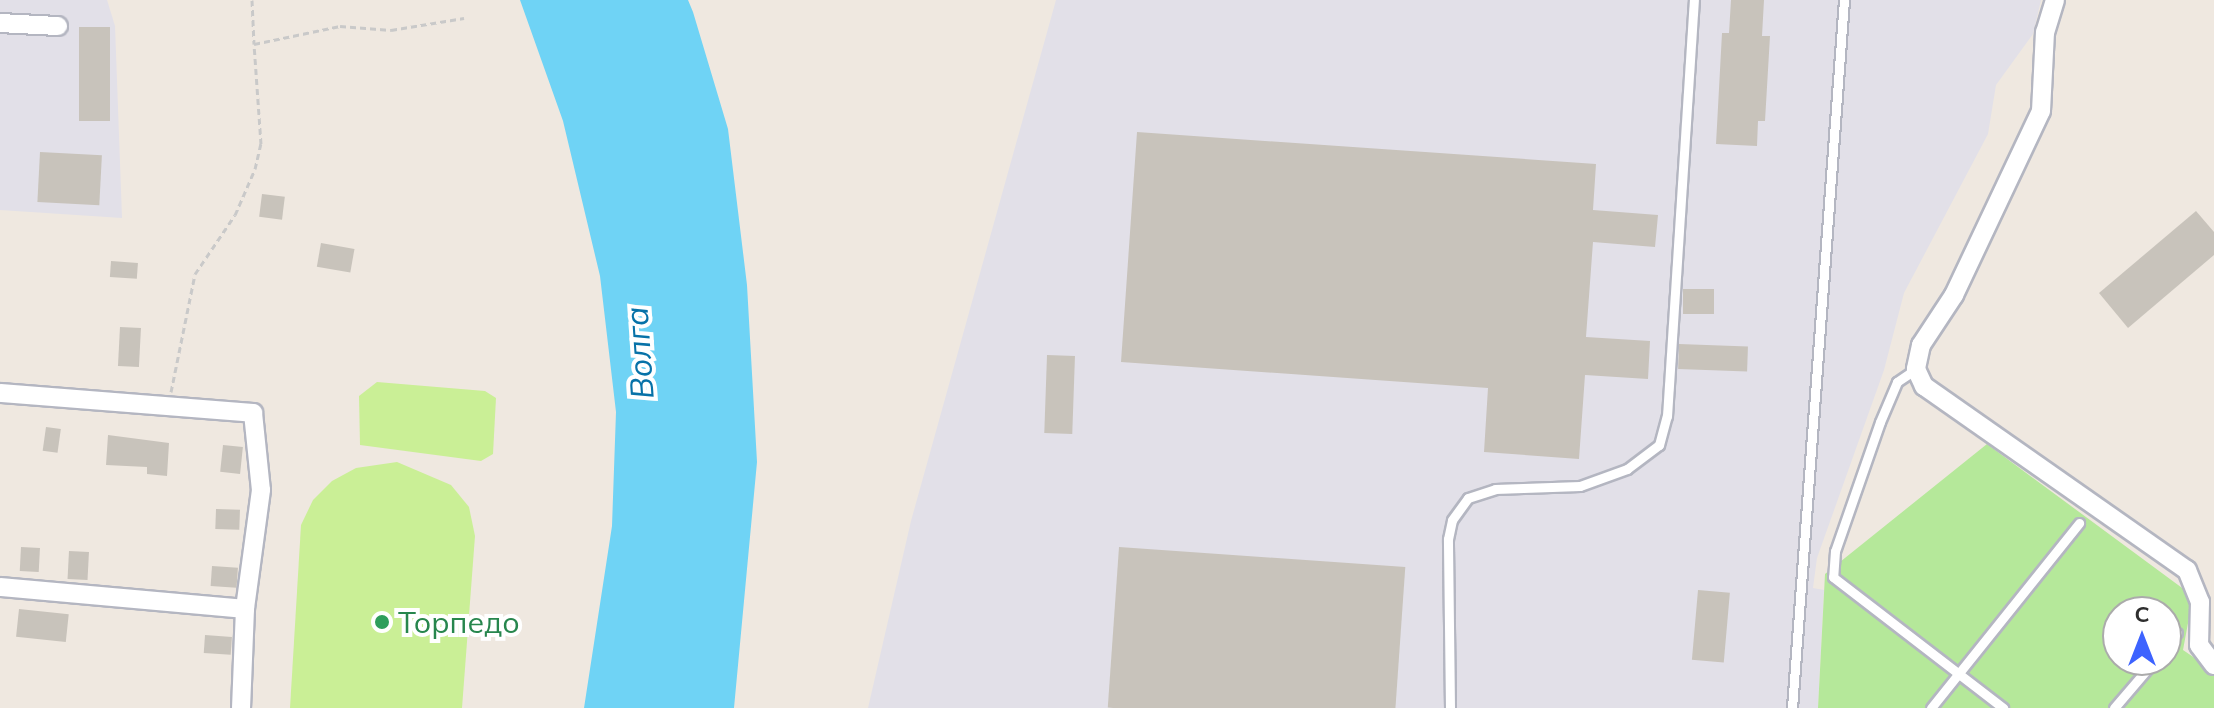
<!DOCTYPE html>
<meta charset="utf-8">
<style>
body{margin:0}
#map{position:relative;width:2214px;height:708px;overflow:hidden;background:#efe8e0;font-family:Mulish,sans-serif}
div>[style]{position:absolute}
[style*='--x']{left:calc(var(--x)*1px);top:calc(var(--y)*1px);width:calc(var(--w)*1px);rotate:calc(var(--a)*1deg)}
.industrial>*{inset:0;background:#e2e0e8}
.green>*{inset:0;background:#b5e89a}
.pitch>*{inset:0;background:#caef96}
.water>*{inset:0;background:#6fd3f5}
.building>*{inset:0;background:#c8c3bb;transform-origin:0 0}
.path>*{height:3px;margin-top:-1.5px;transform-origin:0;background:repeating-linear-gradient(90deg,#c9c9c9 0 6px,transparent 0 10px)}
.roads{filter:drop-shadow(2px 0 #b4b6c1) drop-shadow(-2px 0 #b4b6c1) drop-shadow(0 2px #b4b6c1) drop-shadow(0 -2px #b4b6c1)}
.service>*{height:9px;margin:-4.5px;padding:0 4.5px;transform-origin:4.5px;border-radius:4.5px;background:#fff}
.minor>*{height:18px;margin:-9px;padding:0 9px;transform-origin:9px;border-radius:9px;background:#fff}
.dots>*{width:22px;height:22px;translate:-50% -50%;box-sizing:border-box;border:4px solid #fff;border-radius:50%}
span{translate:-50% -50%;white-space:nowrap;text-align:center;line-height:1.15;-webkit-text-stroke:8px #fff;paint-order:stroke}
.leisure-label{font-size:30px;color:#27864d}
.left{translate:0 -50%;text-align:left}
.water-label{font-size:32px;color:#0772a8;font-style:italic}
.north{position:absolute;left:2102px;top:596px;width:80px;height:80px;box-sizing:border-box;background:#fff;border:2px solid #ababab;border-radius:50%;rotate:0deg;font-size:22px;font-weight:700;line-height:32px;text-align:center;color:#2e2e2e}
.north::after{content:'';display:block;margin:auto;width:28px;height:36px;background:#3d63ff;clip-path:polygon(50% 0,100% 100%,50% 72%,0 100%)}
</style>
<div id="map">
<div class="industrial">
<i style="clip-path:polygon(0 0,107px 0,115px 26px,122px 218px,0 210px)"></i>
<i style="clip-path:polygon(1056px 0,2041px 0,2033px 34px,1996px 85px,1988px 134px,1904px 293px,1884px 370px,1817px 558px,1813px 588px,1824px 590px,1818px 708px,868px 708px,911px 521px)"></i>
</div>
<div class="green">
<i style="clip-path:polygon(evenodd,1987px 444px,2193px 596px,2183px 650px,2214px 671px,2214px 708px,1818px 708px,1825px 574px,1987px 444px,2118px 612px,2166px 612px,2166px 660px,2118px 660px,2118px 612px)"></i>
</div>
<div class="pitch">
<i style="clip-path:polygon(377px 382px,485px 391px,496px 398px,493px 454px,481px 461px,360px 445px,359px 396px)"></i>
<i style="clip-path:polygon(397px 462px,451px 485px,469px 507px,475px 536px,462px 708px,290px 708px,301px 525px,313px 500px,332px 481px,356px 468px)"></i>
</div>
<div class="water">
<i style="clip-path:polygon(520px 0,688px 0,693px 12px,728px 129px,747px 285px,757px 462px,734px 708px,584px 708px,612px 526px,616px 412px,600px 276px,563px 121px)"></i>
</div>
<div class="building">
<i style="clip-path:polygon(1731px 0,1764px 0,1762px 36px,1770px 36px,1765px 121px,1758px 121px,1757px 146px,1716px 144px,1722px 33px,1729px 33px)"></i>
<i style="left:79px;top:27px;width:31px;height:94px"></i>
<i style="clip-path:polygon(1137px 132px,1596px 164px,1593px 210px,1658px 215px,1655px 247px,1593px 242px,1586px 337px,1650px 341px,1648px 379px,1585px 375px,1579px 459px,1484px 452px,1488px 388px,1121px 362px)"></i>
<i style="left:40px;top:152px;width:62px;height:50px;rotate:3deg"></i>
<i style="left:262px;top:194px;width:23px;height:23px;rotate:7deg"></i>
<i style="clip-path:polygon(2196px 211px,2214px 232px,2214px 255px,2128px 328px,2099px 293px)"></i>
<i style="left:321px;top:243px;width:34px;height:24px;rotate:10deg"></i>
<i style="left:111px;top:261px;width:27px;height:16px;rotate:4deg"></i>
<i style="left:1683px;top:289px;width:31px;height:25px"></i>
<i style="left:120px;top:327px;width:21px;height:39px;rotate:3deg"></i>
<i style="left:1679px;top:344px;width:69px;height:25px;rotate:2deg"></i>
<i style="left:1047px;top:355px;width:28px;height:78px;rotate:2deg"></i>
<i style="left:46px;top:427px;width:15px;height:24px;rotate:8deg"></i>
<i style="clip-path:polygon(108px 435px,169px 443px,167px 476px,147px 474px,147px 467px,106px 465px)"></i>
<i style="left:223px;top:445px;width:20px;height:27px;rotate:6deg"></i>
<i style="left:216px;top:509px;width:24px;height:20px;rotate:2deg"></i>
<i style="left:21px;top:547px;width:19px;height:24px;rotate:3deg"></i>
<i style="left:1119px;top:547px;width:287px;height:161px;rotate:4deg"></i>
<i style="left:69px;top:551px;width:20px;height:28px;rotate:3deg"></i>
<i style="left:212px;top:566px;width:26px;height:20px;rotate:4deg"></i>
<i style="left:1698px;top:590px;width:32px;height:70px;rotate:5deg"></i>
<i style="left:19px;top:609px;width:50px;height:28px;rotate:6deg"></i>
<i style="left:205px;top:635px;width:27px;height:18px;rotate:4deg"></i>
</div>
<div class="path">
<i style="--x:252;--y:0;--w:44;--a:87.4"></i>
<i style="--x:171;--y:392;--w:120;--a:-78.5"></i>
<i style="--x:195;--y:274;--w:71;--a:-55.9"></i>
<i style="--x:235;--y:215;--w:50;--a:-66.5"></i>
<i style="--x:255;--y:169;--w:26;--a:-77"></i>
<i style="--x:261;--y:144;--w:100;--a:-94"></i>
<i style="--x:254;--y:44;--w:88;--a:-11.8"></i>
<i style="--x:340;--y:26;--w:51;--a:4.5"></i>
<i style="--x:391;--y:30;--w:74;--a:-9.3"></i>
</div>
<div class="roads">
<div class="service">
<i style="--x:1916;--y:369;--w:23;--a:146"></i>
<i style="--x:1897;--y:382;--w:43;--a:113"></i>
<i style="--x:1880;--y:422;--w:137;--a:109.2"></i>
<i style="--x:1835;--y:551;--w:26;--a:94"></i>
<i style="--x:1833;--y:577;--w:215;--a:37.6"></i>
<i style="--x:2166;--y:646;--w:17;--a:-50"></i>
<i style="--x:1450;--y:708;--w:169;--a:-90.7"></i>
<i style="--x:1448;--y:539;--w:19;--a:-78"></i>
<i style="--x:1452;--y:520;--w:27;--a:-54"></i>
<i style="--x:1468;--y:498;--w:28;--a:-18"></i>
<i style="--x:1495;--y:489;--w:85;--a:-2"></i>
<i style="--x:1580;--y:486;--w:50;--a:-19.9"></i>
<i style="--x:1627;--y:469;--w:40;--a:-37"></i>
<i style="--x:1659;--y:445;--w:30;--a:-75"></i>
<i style="--x:1667;--y:416;--w:417;--a:-86.3"></i>
<i style="--x:1792;--y:708;--w:710;--a:-85.8"></i>
<i style="--x:1931;--y:708;--w:237;--a:-51.3"></i>
<i style="--x:2114;--y:708;--w:63;--a:-49.5"></i>
</div>
<div class="minor">
<i style="--x:2055;--y:0;--w:34;--a:107"></i>
<i style="--x:2045;--y:32;--w:79;--a:92.9"></i>
<i style="--x:2041;--y:111;--w:204;--a:115.3"></i>
<i style="--x:1954;--y:295;--w:60;--a:123.4"></i>
<i style="--x:1921;--y:345;--w:25;--a:102"></i>
<i style="--x:1916;--y:369;--w:19;--a:65"></i>
<i style="--x:1924;--y:386;--w:321;--a:35"></i>
<i style="--x:2187;--y:570;--w:35;--a:68"></i>
<i style="--x:2200;--y:602;--w:43;--a:91.3"></i>
<i style="--x:2199;--y:645;--w:25;--a:53"></i>
<i style="--x:0;--y:23;--w:58;--a:3"></i>
<i style="--x:0;--y:393;--w:254;--a:4.5"></i>
<i style="--x:253;--y:413;--w:77;--a:84.1"></i>
<i style="--x:261;--y:490;--w:120;--a:97.7"></i>
<i style="--x:245;--y:609;--w:99;--a:92.3"></i>
<i style="--x:0;--y:587;--w:246;--a:5.1"></i>
</div>
</div>
<div class="dots">
<i style="left:382px;top:622px;background:#2e9e5b"></i>
</div>
<div class="leisure-label">
<span class="left" style="left:398px;top:622px">Торпедо</span>
</div>
<div class="water-label">
<span style="left:639px;top:353px;rotate:-94deg">Волга</span>
</div>
<div class="north">С</div>
</div>
